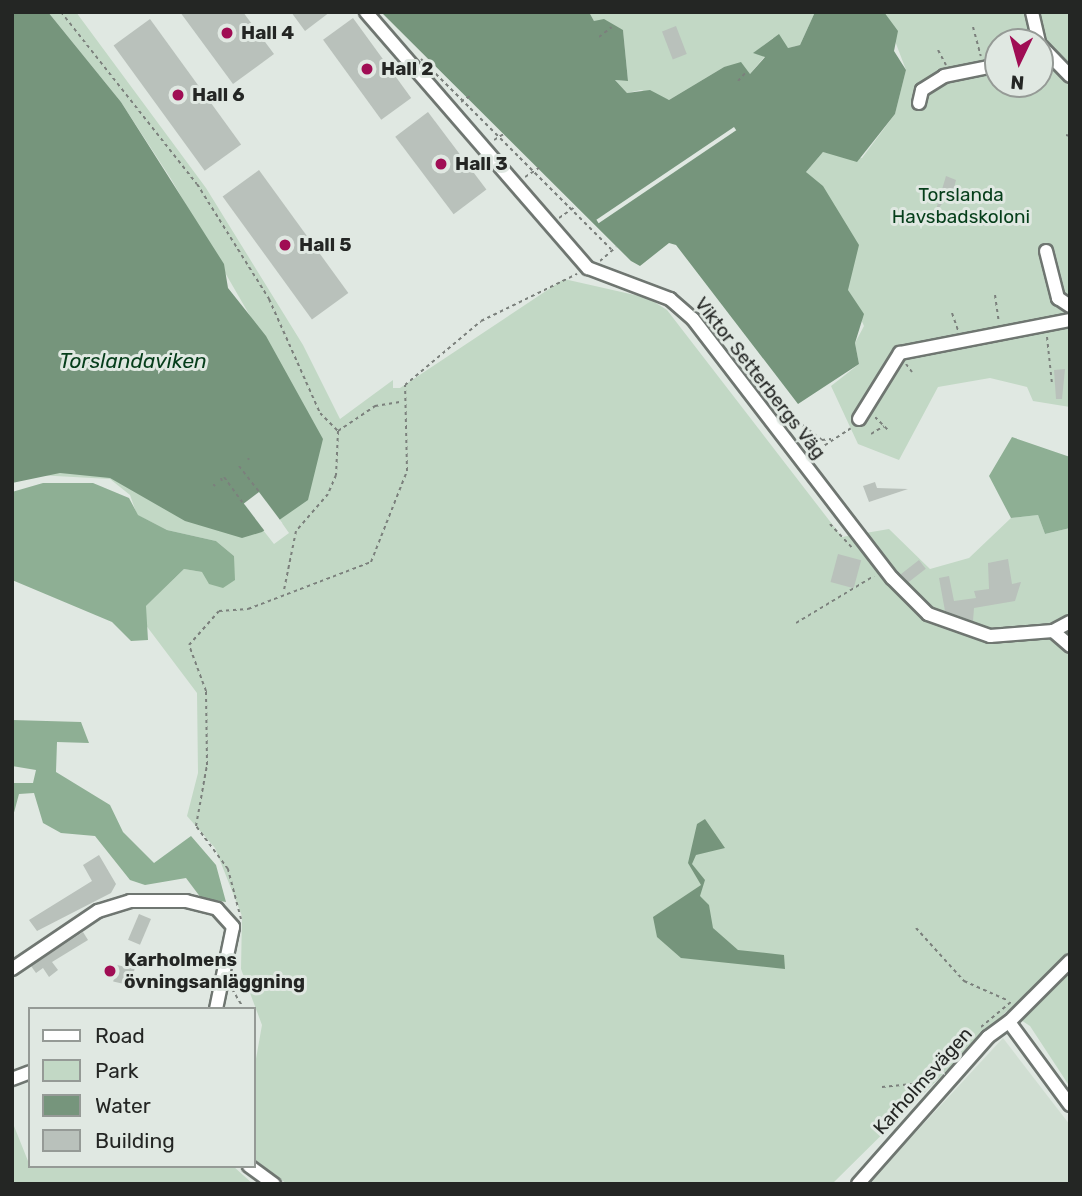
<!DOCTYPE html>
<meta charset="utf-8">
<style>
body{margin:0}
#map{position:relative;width:1082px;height:1196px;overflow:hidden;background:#e0e8e2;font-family:Rubik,sans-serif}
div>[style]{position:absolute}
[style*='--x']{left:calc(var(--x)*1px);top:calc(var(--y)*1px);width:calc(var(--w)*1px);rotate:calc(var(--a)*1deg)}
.built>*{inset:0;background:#d0ded2}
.green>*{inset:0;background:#c2d8c5}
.forest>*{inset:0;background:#8eaf94}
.water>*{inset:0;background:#76957c}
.pier>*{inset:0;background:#e0e8e2;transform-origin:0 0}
.building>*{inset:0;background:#b9c1bb;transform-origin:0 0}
.path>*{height:2px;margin-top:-1px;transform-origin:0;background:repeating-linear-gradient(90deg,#7b807c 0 3.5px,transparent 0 7px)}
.roads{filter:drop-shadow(2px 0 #6f7671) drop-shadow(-2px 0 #6f7671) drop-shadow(0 2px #6f7671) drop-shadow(0 -2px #6f7671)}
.minor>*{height:12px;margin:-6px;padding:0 6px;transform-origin:6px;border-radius:6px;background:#fff}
.dots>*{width:19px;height:19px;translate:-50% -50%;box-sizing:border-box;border:4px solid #e0e8e2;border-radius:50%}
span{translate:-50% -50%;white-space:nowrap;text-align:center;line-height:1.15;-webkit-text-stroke:6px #e0e8e2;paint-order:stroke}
.poi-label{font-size:19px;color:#242624;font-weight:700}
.left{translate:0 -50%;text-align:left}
.park-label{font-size:19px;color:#053e1a}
.street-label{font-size:19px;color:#242624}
.water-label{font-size:21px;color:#063e1b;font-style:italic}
.frame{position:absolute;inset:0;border:14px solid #242624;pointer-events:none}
.legend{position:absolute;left:28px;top:1007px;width:228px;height:161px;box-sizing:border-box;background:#e0e8e2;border:2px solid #959a96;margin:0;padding:9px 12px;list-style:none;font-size:21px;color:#242624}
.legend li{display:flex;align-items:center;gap:14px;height:35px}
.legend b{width:35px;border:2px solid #959a96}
.north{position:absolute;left:984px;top:28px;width:70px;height:70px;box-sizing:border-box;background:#e0e8e2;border:2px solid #959a96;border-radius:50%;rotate:185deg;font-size:19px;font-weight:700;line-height:28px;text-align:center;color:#242624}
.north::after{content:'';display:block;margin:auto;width:24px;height:32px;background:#a00d54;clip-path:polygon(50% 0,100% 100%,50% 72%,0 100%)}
</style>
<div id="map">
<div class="built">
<i style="clip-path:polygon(1003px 1038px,1070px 1125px,1070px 1184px,868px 1184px)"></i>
</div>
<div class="green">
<i style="clip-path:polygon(48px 12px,76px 12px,206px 188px,303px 345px,340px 419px,393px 380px,393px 388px,400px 388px,564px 279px,648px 298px,667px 310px,842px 537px,889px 529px,930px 569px,969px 558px,1011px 518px,1038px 515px,1045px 534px,1070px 528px,1070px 1087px,1030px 1026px,1007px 1011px,832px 1184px,287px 1184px,254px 1159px,254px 1070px,262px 1025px,241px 969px,242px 916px,215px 848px,187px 816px,198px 773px,197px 693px,145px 624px,146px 606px,184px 569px,202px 572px,234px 556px,216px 541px,167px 530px,137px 515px,130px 495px,110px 479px,37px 475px,54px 463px,248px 511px,274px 544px,289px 533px,272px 509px,291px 387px,171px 179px,121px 102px)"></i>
<i style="clip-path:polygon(589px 12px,815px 12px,800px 45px,788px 48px,773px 38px,754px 53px,765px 56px,750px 74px,724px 67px,669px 100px,641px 90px,627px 93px,615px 80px,628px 81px,623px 30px,594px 21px)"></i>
<i style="clip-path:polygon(evenodd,884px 12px,1070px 12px,1070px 407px,1033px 401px,1027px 387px,990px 378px,938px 387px,899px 460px,858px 444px,831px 386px,859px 364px,855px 343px,864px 326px,848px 291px,847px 227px,806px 172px,823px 152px,862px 158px,895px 114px,906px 70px,884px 12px,998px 42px,1040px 42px,1040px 84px,998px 84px,998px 42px)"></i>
<i style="clip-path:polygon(12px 1121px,30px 1166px,233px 1166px,253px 1184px,12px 1184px)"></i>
</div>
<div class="forest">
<i style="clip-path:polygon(1012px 437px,1070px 457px,1070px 528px,1045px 534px,1038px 515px,1011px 518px,989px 476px)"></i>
<i style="clip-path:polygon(43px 483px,93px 483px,129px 498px,138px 515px,167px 530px,216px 541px,234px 556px,235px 580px,223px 588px,209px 584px,202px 572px,184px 569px,146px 606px,148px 640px,131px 641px,112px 622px,12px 580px,12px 492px)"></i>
<i style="clip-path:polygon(12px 720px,81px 722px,89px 743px,57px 742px,56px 772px,110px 805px,123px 832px,154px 863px,191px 836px,216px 865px,226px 902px,201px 898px,186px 878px,145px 885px,130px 880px,95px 836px,61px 833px,43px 823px,34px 793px,19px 794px,12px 820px,12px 783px,33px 783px,36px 770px,12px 766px)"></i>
</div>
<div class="water">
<i style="clip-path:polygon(12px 12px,48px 12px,121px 102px,224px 264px,228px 288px,266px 336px,323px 439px,308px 500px,262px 532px,242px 538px,185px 521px,110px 478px,60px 473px,12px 483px)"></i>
<i style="clip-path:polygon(381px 12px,589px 12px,594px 21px,604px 19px,623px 30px,628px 81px,615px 80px,627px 93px,650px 90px,669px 100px,724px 67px,741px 62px,750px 74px,765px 57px,753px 53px,779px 34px,788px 48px,800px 45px,815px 12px,884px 12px,898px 31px,894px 51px,906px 70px,895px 114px,857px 162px,823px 152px,806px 172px,823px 186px,859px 245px,848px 290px,864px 314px,855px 343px,859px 364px,798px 404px,676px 245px,669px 243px,640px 266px,631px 261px)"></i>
<i style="clip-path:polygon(705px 819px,725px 848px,696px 855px,692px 864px,705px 880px,700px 896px,709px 905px,713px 928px,738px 950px,784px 955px,785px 969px,681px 958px,657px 937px,653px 917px,701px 885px,688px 863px,697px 824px)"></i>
</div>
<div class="pier">
<i style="left:734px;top:127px;width:4px;height:166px;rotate:56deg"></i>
<i style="left:259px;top:492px;width:39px;height:19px;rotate:53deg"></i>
</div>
<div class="building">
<i style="clip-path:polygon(180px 12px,243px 12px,274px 54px,233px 84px)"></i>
<i style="clip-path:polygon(291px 12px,330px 12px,305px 31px)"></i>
<i style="left:353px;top:18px;width:99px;height:37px;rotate:54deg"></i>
<i style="left:150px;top:19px;width:155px;height:45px;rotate:54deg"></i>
<i style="left:676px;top:26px;width:30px;height:15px;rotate:69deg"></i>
<i style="left:428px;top:112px;width:97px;height:41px;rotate:53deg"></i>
<i style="left:259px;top:170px;width:152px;height:45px;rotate:54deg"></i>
<i style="clip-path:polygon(946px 176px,956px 180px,954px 188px,935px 213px)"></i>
<i style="clip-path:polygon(1065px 369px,1062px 399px,1056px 399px,1054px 370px)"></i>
<i style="clip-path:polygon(875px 482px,877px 488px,908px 489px,869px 502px,863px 486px)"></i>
<i style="left:838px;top:554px;width:24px;height:29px;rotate:15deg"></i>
<i style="clip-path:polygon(1008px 559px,1012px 584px,1021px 582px,1015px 601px,974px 608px,973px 621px,945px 611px,939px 578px,949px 576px,954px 601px,976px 598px,974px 591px,989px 589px,988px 563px)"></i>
<i style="left:919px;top:560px;width:11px;height:24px;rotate:52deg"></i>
<i style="clip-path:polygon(99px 855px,116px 884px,111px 893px,37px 931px,29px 920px,92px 881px,83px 865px)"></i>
<i style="left:139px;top:914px;width:13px;height:28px;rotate:23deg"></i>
<i style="clip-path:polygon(83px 932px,88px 940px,52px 962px,58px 970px,49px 977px,43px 968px,36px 973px,31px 966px)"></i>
<i style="left:117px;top:965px;width:18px;height:17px;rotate:13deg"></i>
</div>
<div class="path">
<i style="--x:61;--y:12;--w:219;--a:51.7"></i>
<i style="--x:197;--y:184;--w:136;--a:57.9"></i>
<i style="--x:269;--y:299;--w:125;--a:65.9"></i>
<i style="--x:320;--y:413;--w:25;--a:45"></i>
<i style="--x:338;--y:431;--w:44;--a:92.6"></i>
<i style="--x:336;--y:475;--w:21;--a:113"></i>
<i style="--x:328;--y:494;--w:49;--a:130.9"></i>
<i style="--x:296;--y:531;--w:60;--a:101.5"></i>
<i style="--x:973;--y:27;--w:30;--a:75"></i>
<i style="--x:599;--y:37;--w:16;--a:-38"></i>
<i style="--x:938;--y:50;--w:17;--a:62"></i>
<i style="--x:421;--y:59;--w:269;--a:45"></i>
<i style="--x:738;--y:81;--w:12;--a:-48"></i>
<i style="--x:461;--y:102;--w:11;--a:-34"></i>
<i style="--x:1066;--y:135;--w:4;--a:14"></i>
<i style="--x:494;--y:140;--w:13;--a:-32"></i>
<i style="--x:525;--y:177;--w:17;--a:-33"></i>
<i style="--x:559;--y:218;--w:21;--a:-35"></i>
<i style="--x:600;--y:261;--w:21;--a:-41"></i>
<i style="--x:995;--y:295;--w:27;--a:82"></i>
<i style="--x:952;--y:313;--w:18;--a:71"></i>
<i style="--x:1047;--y:337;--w:47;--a:83.9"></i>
<i style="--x:906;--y:364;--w:10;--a:53"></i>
<i style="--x:775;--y:404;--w:59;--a:37.5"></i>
<i style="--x:822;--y:440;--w:9;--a:-6"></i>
<i style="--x:875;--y:417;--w:20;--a:45"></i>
<i style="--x:338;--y:431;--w:45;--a:-34"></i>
<i style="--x:375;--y:406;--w:25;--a:-9"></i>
<i style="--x:871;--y:434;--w:15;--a:-32"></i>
<i style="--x:813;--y:453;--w:45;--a:-33.3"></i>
<i style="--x:248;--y:458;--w:2;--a:63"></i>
<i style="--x:239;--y:466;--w:33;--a:52"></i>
<i style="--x:224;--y:477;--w:32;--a:54"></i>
<i style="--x:221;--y:478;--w:3;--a:72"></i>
<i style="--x:213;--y:484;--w:3;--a:45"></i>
<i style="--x:830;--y:524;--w:34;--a:47"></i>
<i style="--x:796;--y:623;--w:91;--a:-31.1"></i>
<i style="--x:241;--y:919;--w:52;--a:-104.6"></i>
<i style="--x:228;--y:869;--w:54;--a:-126.7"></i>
<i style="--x:196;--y:826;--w:62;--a:-79.8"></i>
<i style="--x:207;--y:765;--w:74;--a:-90.8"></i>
<i style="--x:206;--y:691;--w:49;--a:-110.3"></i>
<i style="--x:189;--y:645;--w:45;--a:-48.6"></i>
<i style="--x:219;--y:611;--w:29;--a:-4"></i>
<i style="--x:248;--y:609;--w:132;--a:-20.9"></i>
<i style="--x:371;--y:562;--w:98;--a:-68.4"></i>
<i style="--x:407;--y:471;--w:86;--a:-91.3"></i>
<i style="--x:405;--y:385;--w:99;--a:-40.1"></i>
<i style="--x:481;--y:321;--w:107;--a:-26.1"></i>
<i style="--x:916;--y:928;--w:72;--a:47.8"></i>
<i style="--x:964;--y:981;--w:49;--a:24"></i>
<i style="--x:232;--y:989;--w:23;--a:59"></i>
<i style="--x:981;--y:1027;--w:39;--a:-40"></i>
<i style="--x:882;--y:1087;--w:40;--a:-5.7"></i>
<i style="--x:922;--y:1083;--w:31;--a:-36"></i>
</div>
<div class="roads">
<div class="minor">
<i style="--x:366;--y:12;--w:339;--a:49.1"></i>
<i style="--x:588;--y:268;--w:88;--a:20.7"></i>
<i style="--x:670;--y:299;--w:30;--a:41"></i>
<i style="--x:693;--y:319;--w:327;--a:52.5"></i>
<i style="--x:892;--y:578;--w:51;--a:45"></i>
<i style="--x:928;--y:614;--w:66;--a:19.5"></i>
<i style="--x:990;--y:636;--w:63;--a:-4.5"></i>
<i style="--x:1053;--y:631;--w:19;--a:-28"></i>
<i style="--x:1032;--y:12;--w:31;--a:77"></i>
<i style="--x:1040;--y:45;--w:43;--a:45.9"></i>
<i style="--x:919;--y:103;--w:13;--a:-77"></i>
<i style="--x:922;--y:90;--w:26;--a:-32"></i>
<i style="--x:944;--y:76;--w:55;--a:-11.5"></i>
<i style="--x:1046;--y:251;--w:49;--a:75.7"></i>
<i style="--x:1058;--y:298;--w:14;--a:34"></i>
<i style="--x:859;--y:419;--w:78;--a:-58.2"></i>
<i style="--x:900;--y:353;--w:173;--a:-11"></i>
<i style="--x:1053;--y:631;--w:23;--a:41"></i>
<i style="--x:12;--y:969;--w:104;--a:-34"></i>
<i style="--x:98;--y:911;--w:34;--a:-17"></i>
<i style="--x:130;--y:901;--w:56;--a:0"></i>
<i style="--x:186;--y:901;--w:32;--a:14"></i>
<i style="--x:217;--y:909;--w:24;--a:48"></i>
<i style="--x:233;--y:927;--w:84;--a:101.7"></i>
<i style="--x:1009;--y:1022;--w:86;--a:-45"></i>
<i style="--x:12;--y:1079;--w:19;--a:-21"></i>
<i style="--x:249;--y:1166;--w:31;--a:36"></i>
<i style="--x:858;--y:1184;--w:196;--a:-48.5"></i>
<i style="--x:988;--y:1037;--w:26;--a:-36"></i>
<i style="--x:1009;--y:1022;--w:103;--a:53.7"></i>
</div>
</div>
<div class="dots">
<i style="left:227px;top:33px;background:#a00d54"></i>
<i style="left:367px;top:69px;background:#a00d54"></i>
<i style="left:178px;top:95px;background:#a00d54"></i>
<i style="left:441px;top:164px;background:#a00d54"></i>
<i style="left:285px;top:245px;background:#a00d54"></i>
<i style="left:110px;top:971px;background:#a00d54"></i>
</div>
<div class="poi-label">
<span class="left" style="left:241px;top:33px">Hall 4</span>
<span class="left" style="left:381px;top:69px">Hall 2</span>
<span class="left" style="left:192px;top:95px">Hall 6</span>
<span class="left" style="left:455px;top:164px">Hall 3</span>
<span class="left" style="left:299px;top:245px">Hall 5</span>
<span class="left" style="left:124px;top:971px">Karholmens<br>övningsanläggning</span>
</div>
<div class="park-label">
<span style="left:961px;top:206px">Torslanda<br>Havsbadskoloni</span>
</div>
<div class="street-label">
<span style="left:760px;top:378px;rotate:52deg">Viktor Setterbergs Väg</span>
<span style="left:923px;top:1081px;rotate:-48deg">Karholmsvägen</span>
</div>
<div class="water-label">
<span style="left:133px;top:361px">Torslandaviken</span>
</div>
<div class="frame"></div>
<ul class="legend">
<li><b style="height:9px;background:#fff"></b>Road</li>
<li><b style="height:19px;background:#c2d8c5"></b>Park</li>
<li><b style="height:19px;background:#76957c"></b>Water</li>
<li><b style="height:19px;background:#b9c1bb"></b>Building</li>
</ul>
<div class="north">N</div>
</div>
